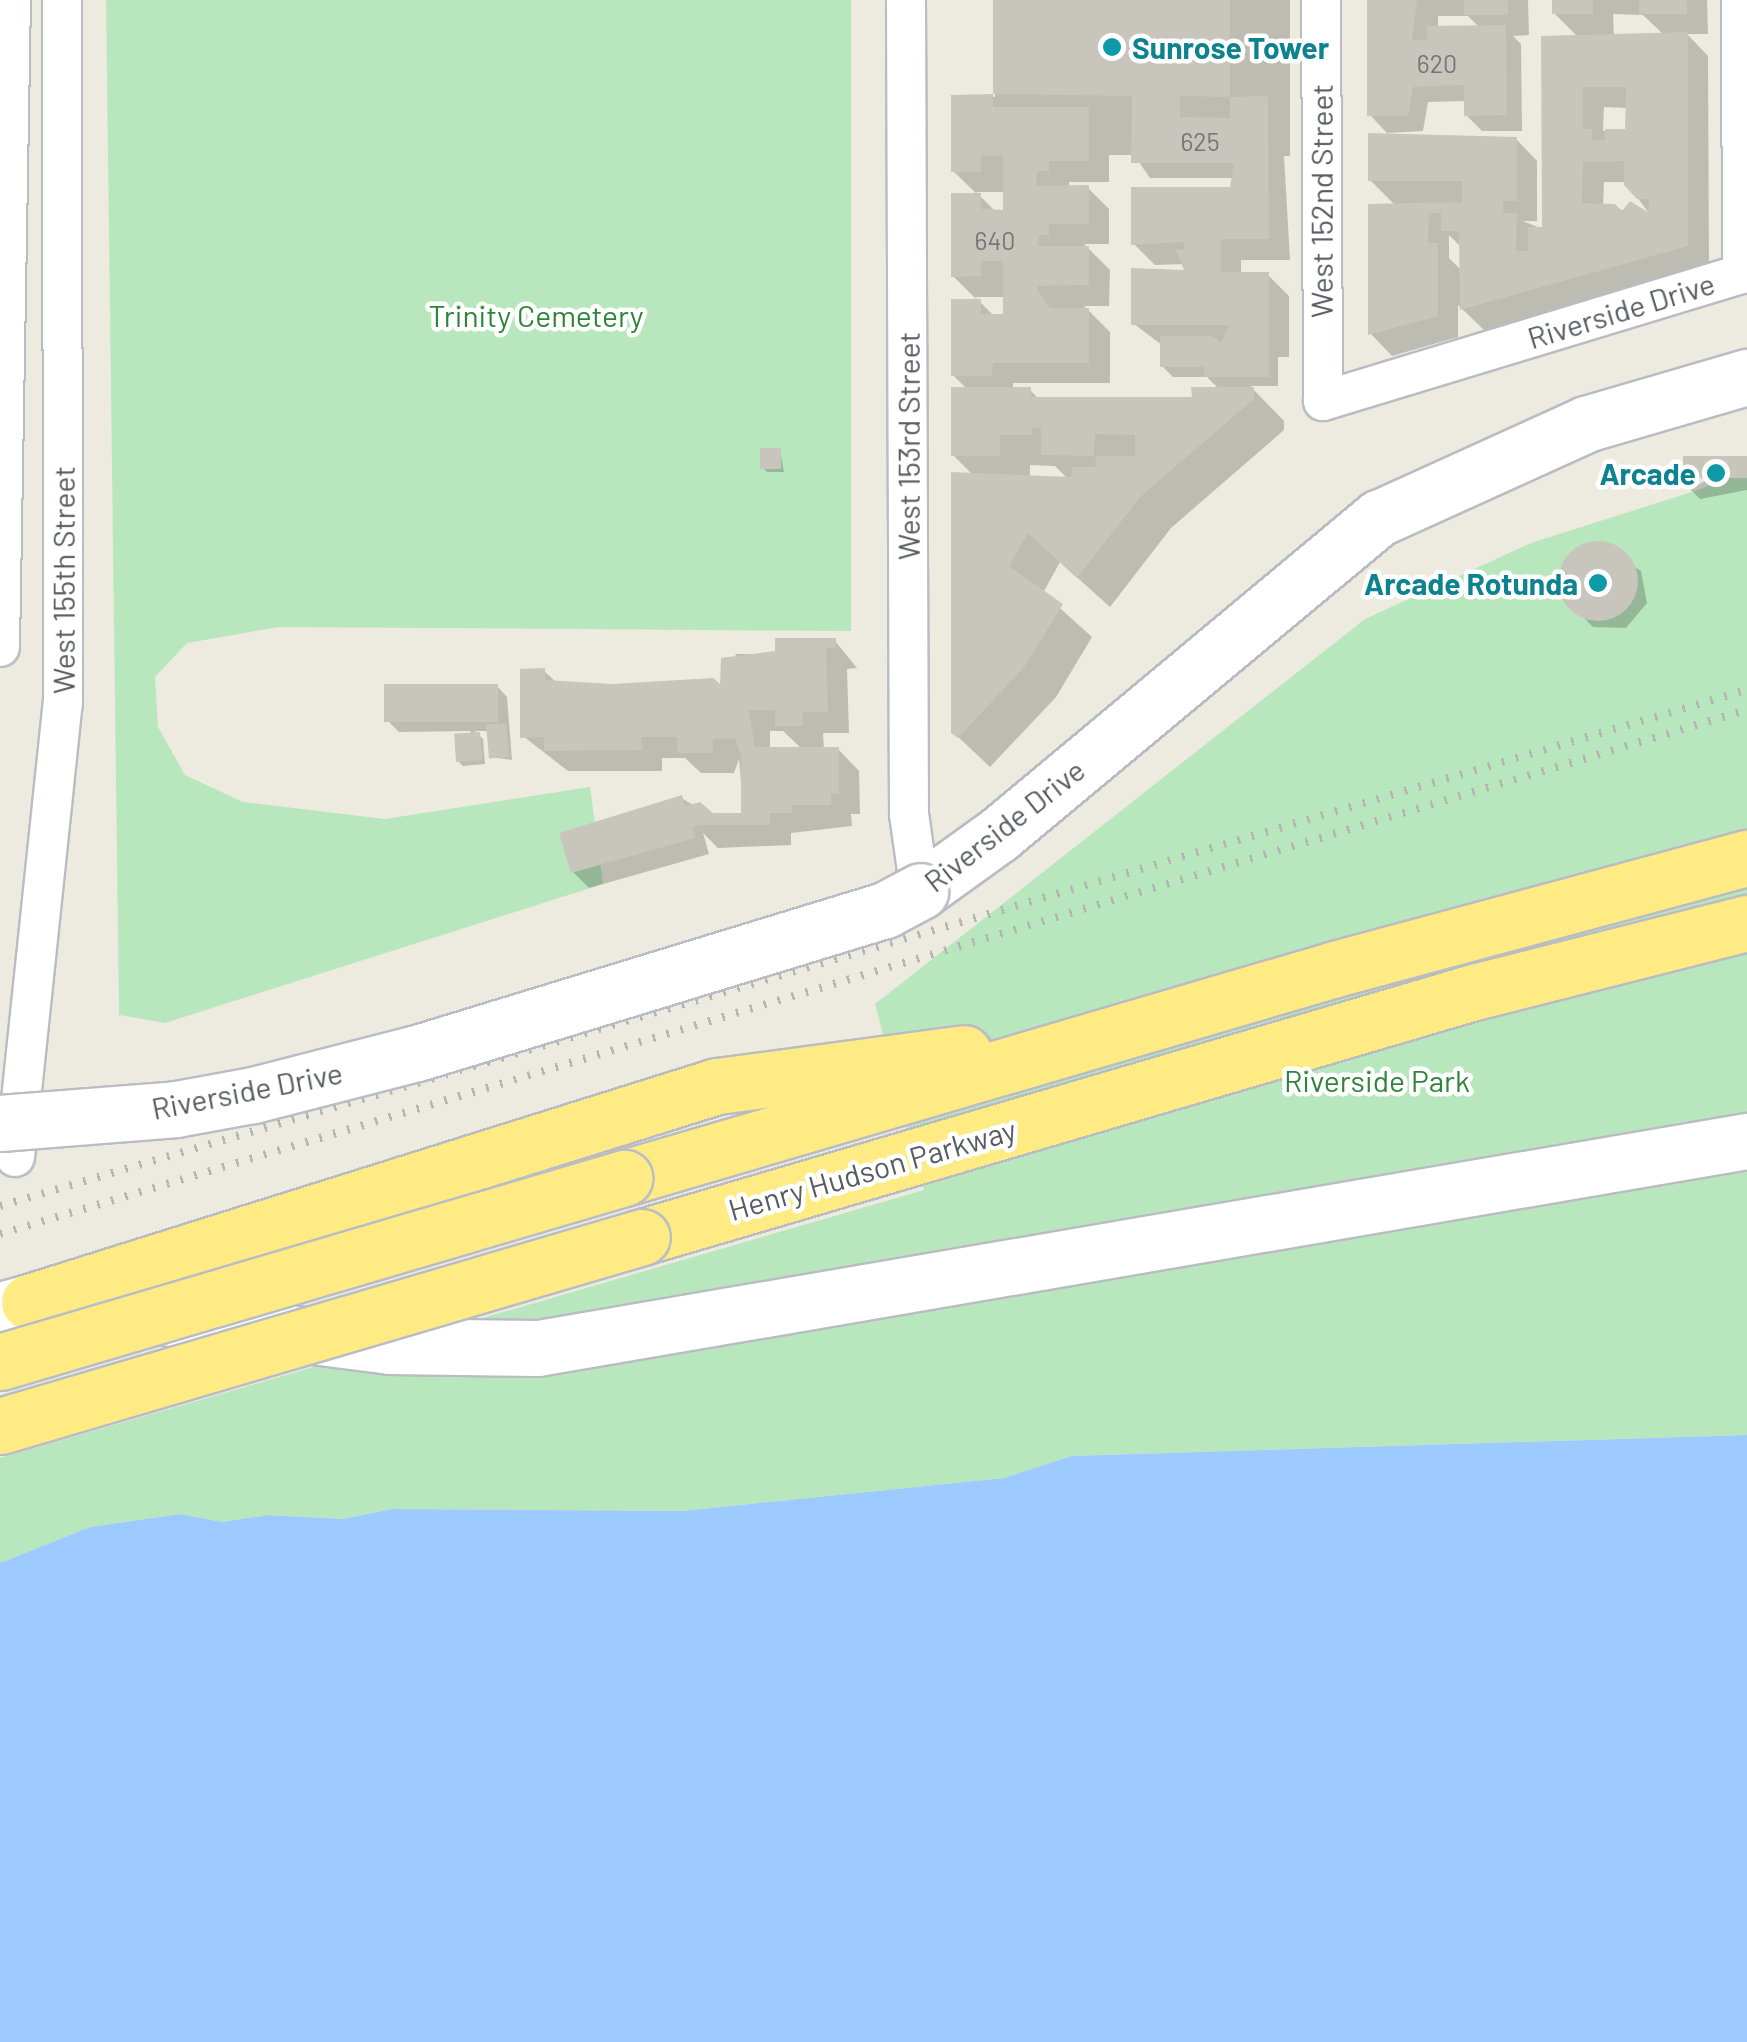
<!DOCTYPE html>
<style>
body{margin:0}
#map{position:relative;width:1747px;height:2042px;overflow:hidden;background:#edebdf;font-family:Barlow,sans-serif}
div>[style]{position:absolute}
[style*='--x']{left:calc(var(--x)*1px);top:calc(var(--y)*1px);width:calc(var(--w)*1px);rotate:calc(var(--a)*1deg)}
.green>*{inset:0;background:#b9e7bd}
.water>*{inset:0;background:#9dcbff}
.shadow>*{inset:0;background:#0003}
.building>*{inset:0;background:#c8c5bc;transform-origin:0 0}
.round{border-radius:50%}
.roads{filter:drop-shadow(2px 0 #babcc3) drop-shadow(-2px 0 #babcc3) drop-shadow(0 2px #babcc3) drop-shadow(0 -2px #babcc3)}
.street>*{height:38px;margin:-19px;padding:0 19px;transform-origin:19px;border-radius:19px;background:#fff}
.secondary>*{height:55px;margin:-27.5px;padding:0 27.5px;transform-origin:27.5px;border-radius:27.5px;background:#fff}
.highway>*{height:55px;margin:-27.5px;padding:0 27.5px;transform-origin:27.5px;border-radius:27.5px;background:#ffeb84}
.rail>*{height:8px;margin-top:-4px;transform-origin:0;background:repeating-linear-gradient(90deg,#b4b5b5 0 2.5px,transparent 0 14.5px)}
.bridges{filter:drop-shadow(2px 0 #babdc5) drop-shadow(-2px 0 #babdc5) drop-shadow(0 2px #babdc5) drop-shadow(0 -2px #babdc5)}
.secondary-bridge>*{height:55px;margin:-27.5px;padding:0 27.5px;transform-origin:27.5px;border-radius:27.5px;background:#fff}
.highway-bridge>*{height:55px;margin:-27.5px;padding:0 27.5px;transform-origin:27.5px;border-radius:27.5px;background:#ffeb84}
.dots>*{width:28px;height:28px;translate:-50% -50%;box-sizing:border-box;border:5px solid #fff;border-radius:50%}
span{translate:-50% -50%;white-space:nowrap;text-align:center;line-height:1.15;-webkit-text-stroke:9px #fff;paint-order:stroke}
.number-label{font-size:25px;color:#747678}
.number-label span{-webkit-text-stroke-width:0}
.culture-label{font-size:30px;color:#0d838f;font-weight:700}
.left{translate:0 -50%;text-align:left}
.right{translate:-100% -50%;text-align:right}
.street-label{font-size:30px;color:#585c62}
.park-label{font-size:30px;color:#2e8539}
</style>
<div id="map">
<div class="green">
<i style="clip-path:polygon(106px 0,851px 0,851px 631px,279px 627px,187px 643px,155px 677px,158px 727px,185px 775px,243px 802px,385px 819px,590px 787px,603px 884px,165px 1023px,119px 1015px)"></i>
<i style="clip-path:polygon(1747px 463px,1747px 1435px,1071px 1456px,1004px 1478px,682px 1511px,392px 1509px,342px 1519px,268px 1515px,222px 1522px,180px 1514px,90px 1527px,0 1563px,0 1458px,924px 1190px,875px 1004px,1365px 619px,1531px 543px,1704px 488px)"></i>
</div>
<div class="water">
<i style="clip-path:polygon(1747px 1435px,1747px 2042px,0 2042px,0 1563px,90px 1527px,180px 1514px,222px 1522px,268px 1515px,342px 1519px,392px 1509px,682px 1511px,1004px 1478px,1071px 1456px)"></i>
</div>
<div class="shadow">
<i style="clip-path:polygon(evenodd,996px 0,1290px 0,1290px 156px,1284px 156px,1290px 260px,1241px 260px,1241px 275px,1268px 275px,1289px 296px,1289px 357px,1278px 357px,1278px 386px,1250px 386px,1284px 421px,1284px 430px,1171px 528px,1110px 607px,1060px 562px,1043px 593px,1092px 637px,1056px 697px,990px 767px,953px 732px,974px 476px,953px 455px,968px 390px,953px 375px,979px 302px,953px 276px,979px 196px,953px 171px,954px 97px,995px 97px,996px 0,1109px 155px,1134px 155px,1150px 178px,1232px 178px,1232px 189px,1134px 244px,1155px 265px,1185px 264px,1188px 273px,1134px 324px,1162px 345px,1162px 366px,1173px 377px,1207px 377px,1220px 390px,1194px 400px,1040px 400px,1030px 390px,1013px 390px,1013px 383px,1110px 383px,1110px 332px,1084px 306px,1109px 306px,1110px 270px,1084px 244px,1109px 244px,1109px 209px,1088px 188px,1069px 188px,1069px 182px,1109px 182px,1109px 155px,996px 0,976px 192px,1006px 192px,1006px 212px,996px 212px,976px 192px,996px 0,975px 297px,1006px 297px,1006px 317px,995px 317px,975px 297px,996px 0,1030px 465px,1055px 466px,1069px 480px,1030px 478px,1030px 465px)"></i>
<i style="clip-path:polygon(evenodd,1369px 0,1528px 0,1529px 35px,1513px 36px,1521px 44px,1522px 131px,1482px 131px,1466px 115px,1466px 101px,1428px 102px,1423px 131px,1387px 133px,1370px 115px,1369px 0,1438px 16px,1468px 16px,1480px 28px,1438px 28px,1438px 16px)"></i>
<i style="clip-path:polygon(evenodd,1554px 0,1707px 0,1708px 34px,1687px 34px,1708px 56px,1709px 267px,1484px 330px,1458px 305px,1458px 337px,1392px 356px,1371px 334px,1370px 206px,1396px 206px,1370px 180px,1516px 139px,1537px 161px,1537px 221px,1523px 221px,1545px 230px,1579px 38px,1554px 13px,1554px 0,1613px 14px,1643px 15px,1664px 35px,1614px 36px,1613px 14px,1554px 0,1604px 107px,1628px 108px,1627px 132px,1603px 131px,1604px 107px,1554px 0,1604px 182px,1626px 182px,1651px 216px,1603px 206px,1604px 182px,1554px 0,1449px 235px,1462px 248px,1462px 271px,1449px 258px,1449px 235px)"></i>
<i style="clip-path:polygon(780px 451px,784px 472px,767px 472px,763px 468px)"></i>
<i style="clip-path:polygon(1747px 458px,1747px 490px,1700px 499px,1690px 489px)"></i>
<i style="clip-path:polygon(1598px 543px,1641px 571px,1647px 603px,1626px 628px,1593px 627px,1564px 598px,1561px 573px,1574px 552px)"></i>
<i style="clip-path:polygon(evenodd,835px 641px,857px 668px,847px 669px,849px 733px,823px 733px,824px 749px,838px 749px,859px 771px,860px 814px,851px 814px,852px 826px,791px 833px,791px 845px,718px 848px,703px 833px,709px 854px,589px 888px,573px 872px,681px 798px,712px 816px,744px 815px,739px 759px,734px 773px,701px 773px,685px 758px,662px 758px,662px 771px,568px 771px,523px 736px,544px 671px,556px 682px,723px 689px,736px 654px,778px 654px,835px 641px,770px 731px,783px 731px,802px 749px,770px 750px,770px 731px)"></i>
<i style="clip-path:polygon(497px 686px,507px 697px,512px 760px,491px 757px,489px 731px,475px 731px,483px 739px,485px 764px,463px 766px,458px 761px,471px 731px,399px 732px,388px 721px)"></i>
</div>
<div class="building">
<i style="clip-path:polygon(evenodd,993px 0,1230px 0,1230px 97px,1268px 96px,1269px 239px,1221px 239px,1221px 272px,1269px 272px,1269px 377px,1204px 377px,1204px 367px,1160px 367px,1160px 336px,1212px 336px,1221px 343px,1229px 325px,1131px 325px,1131px 268px,1184px 270px,1176px 250px,1184px 250px,1184px 242px,1131px 245px,1131px 187px,1230px 187px,1234px 163px,1131px 163px,1132px 96px,993px 94px,993px 0,1180px 96px,1230px 97px,1230px 118px,1180px 117px,1180px 96px)"></i>
<i style="clip-path:polygon(1367px 0,1417px 0,1412px 40px,1427px 40px,1427px 26px,1506px 25px,1507px 115px,1464px 116px,1464px 85px,1413px 87px,1408px 116px,1367px 116px)"></i>
<i style="left:1464px;top:0;width:44px;height:15px"></i>
<i style="left:1552px;top:0;width:41px;height:14px"></i>
<i style="left:1639px;top:0;width:48px;height:14px"></i>
<i style="clip-path:polygon(evenodd,1688px 32px,1688px 246px,1460px 310px,1459px 231px,1441px 231px,1441px 213px,1429px 213px,1428px 243px,1438px 243px,1438px 316px,1368px 335px,1368px 204px,1462px 202px,1462px 181px,1368px 181px,1368px 133px,1517px 137px,1517px 201px,1503px 201px,1503px 213px,1517px 213px,1516px 251px,1528px 251px,1528px 227px,1542px 227px,1541px 36px,1688px 32px,1583px 87px,1626px 87px,1625px 129px,1605px 129px,1605px 140px,1592px 140px,1592px 129px,1583px 129px,1583px 87px,1688px 32px,1624px 161px,1624px 185px,1637px 199px,1649px 199px,1648px 212px,1630px 201px,1622px 211px,1615px 204px,1582px 203px,1583px 162px,1624px 161px)"></i>
<i style="clip-path:polygon(993px 94px,993px 107px,1089px 107px,1089px 161px,1049px 161px,1049px 171px,1037px 171px,1036px 186px,1089px 185px,1089px 224px,1049px 224px,1049px 235px,1039px 235px,1038px 246px,1089px 246px,1089px 285px,1038px 286px,1038px 291px,1050px 308px,1089px 308px,1089px 363px,993px 363px,992px 376px,951px 376px,951px 299px,981px 299px,981px 314px,1003px 314px,1003px 261px,981px 261px,981px 276px,951px 277px,951px 193px,981px 193px,981px 209px,1003px 210px,1003px 156px,981px 156px,981px 172px,951px 172px,951px 95px)"></i>
<i style="clip-path:polygon(951px 387px,1031px 387px,1031px 397px,1192px 397px,1191px 387px,1254px 387px,1254px 399px,1140px 497px,1077px 578px,1028px 533px,1009px 566px,1063px 604px,1025px 666px,958px 738px,951px 733px,951px 472px,1071px 477px,1072px 467px,1095px 467px,1096px 456px,1135px 456px,1135px 435px,1095px 434px,1094px 456px,1041px 455px,1041px 427px,1032px 428px,1032px 435px,1000px 435px,1000px 456px,951px 456px)"></i>
<i style="left:760px;top:448px;width:21px;height:21px"></i>
<i style="left:1747px;top:456px;width:22px;height:64px;rotate:90deg"></i>
<i class="round" style="left:1558px;top:541px;width:80px;height:80px"></i>
<i style="clip-path:polygon(775px 638px,836px 638px,836px 648px,826px 648px,828px 712px,803px 712px,803px 726px,775px 726px,775px 710px,749px 710px,755px 747px,839px 747px,839px 794px,831px 794px,831px 805px,792px 805px,792px 813px,770px 813px,770px 825px,700px 825px,692px 828px,695px 838px,571px 873px,559px 833px,682px 795px,685px 806px,700px 802px,713px 813px,741px 813px,741px 756px,735px 738px,713px 739px,713px 753px,677px 753px,677px 737px,641px 737px,642px 750px,544px 751px,544px 737px,520px 738px,520px 669px,545px 668px,545px 680px,612px 684px,713px 678px,720px 684px,721px 658px,775px 651px)"></i>
<i style="left:384px;top:684px;width:114px;height:38px"></i>
<i style="left:506px;top:723px;width:34px;height:20px;rotate:85deg"></i>
<i style="left:480px;top:732px;width:28px;height:26px;rotate:86deg"></i>
</div>
<div class="roads">
<div class="street">
<i style="--x:906;--y:0;--w:814;--a:89.79"></i>
<i style="--x:909;--y:814;--w:78;--a:81.9"></i>
<i style="--x:1321;--y:0;--w:401;--a:89.7"></i>
<i style="--x:1323;--y:401;--w:443;--a:-16.9"></i>
<i style="--x:1741;--y:0;--w:274;--a:89.8"></i>
<i style="--x:0;--y:647;--w:647;--a:-89.03"></i>
<i style="--x:15;--y:1157;--w:456;--a:-84"></i>
<i style="--x:63;--y:704;--w:704;--a:-90.08"></i>
</div>
<div class="secondary">
<i style="--x:920;--y:891;--w:96;--a:-35.7"></i>
<i style="--x:998;--y:835;--w:496;--a:-39.8"></i>
<i style="--x:1379;--y:518;--w:227;--a:-24.4"></i>
<i style="--x:1586;--y:424;--w:168;--a:-16.3"></i>
<i style="--x:0;--y:1310;--w:30;--a:-15"></i>
<i style="--x:29;--y:1302;--w:33;--a:3"></i>
<i style="--x:62;--y:1304;--w:331;--a:7.3"></i>
<i style="--x:390;--y:1346;--w:148;--a:0.8"></i>
<i style="--x:538;--y:1348;--w:1227;--a:-9.72"></i>
</div>
<div class="highway">
<i style="--x:624;--y:1178;--w:741;--a:-16.38"></i>
<i style="--x:1335;--y:969;--w:427;--a:-15.1"></i>
<i style="--x:642;--y:1237;--w:867;--a:-16.41"></i>
<i style="--x:1474;--y:992;--w:282;--a:-14.2"></i>
<i style="--x:29;--y:1302;--w:721;--a:-17.43"></i>
<i style="--x:717;--y:1086;--w:249;--a:-7.6"></i>
</div>
</div>
<div class="rail">
<i style="--x:0;--y:1206;--w:1822;--a:-16.46"></i>
<i style="--x:0;--y:1234;--w:1824;--a:-16.7"></i>
</div>
<div class="bridges">
<div class="secondary-bridge">
<i style="--x:0;--y:1123;--w:177;--a:-4.5"></i>
<i style="--x:176;--y:1109;--w:78;--a:-10.3"></i>
<i style="--x:253;--y:1095;--w:169;--a:-14.4"></i>
<i style="--x:417;--y:1053;--w:489;--a:-17"></i>
<i style="--x:885;--y:910;--w:40;--a:-28"></i>
</div>
<div class="highway-bridge">
<i style="--x:0;--y:1362;--w:651;--a:-16.43"></i>
<i style="--x:0;--y:1426;--w:669;--a:-16.4"></i>
</div>
</div>
<div class="dots">
<i style="left:1112px;top:47px;background:#0f9aa8"></i>
<i style="left:1716px;top:473px;background:#0f9aa8"></i>
<i style="left:1598px;top:583px;background:#0f9aa8"></i>
</div>
<div class="number-label">
<span style="left:1437px;top:63px">620</span>
<span style="left:1200px;top:141px">625</span>
<span style="left:995px;top:240px">640</span>
</div>
<div class="culture-label">
<span class="left" style="left:1132px;top:47px">Sunrose Tower</span>
<span class="right" style="left:1696px;top:473px">Arcade</span>
<span class="right" style="left:1578px;top:583px">Arcade Rotunda</span>
</div>
<div class="street-label">
<span style="left:1321px;top:201px;rotate:-90deg">West 152nd Street</span>
<span style="left:1621px;top:310px;rotate:-17deg">Riverside Drive</span>
<span style="left:908px;top:446px;rotate:-90deg">West 153rd Street</span>
<span style="left:63px;top:580px;rotate:-90deg">West 155th Street</span>
<span style="left:1004px;top:825px;rotate:-38deg">Riverside Drive</span>
<span style="left:247px;top:1090px;rotate:-11deg">Riverside Drive</span>
<span style="left:872px;top:1169px;rotate:-16deg">Henry Hudson Parkway</span>
</div>
<div class="park-label">
<span style="left:536px;top:315px">Trinity Cemetery</span>
<span style="left:1377px;top:1080px">Riverside Park</span>
</div>
</div>
